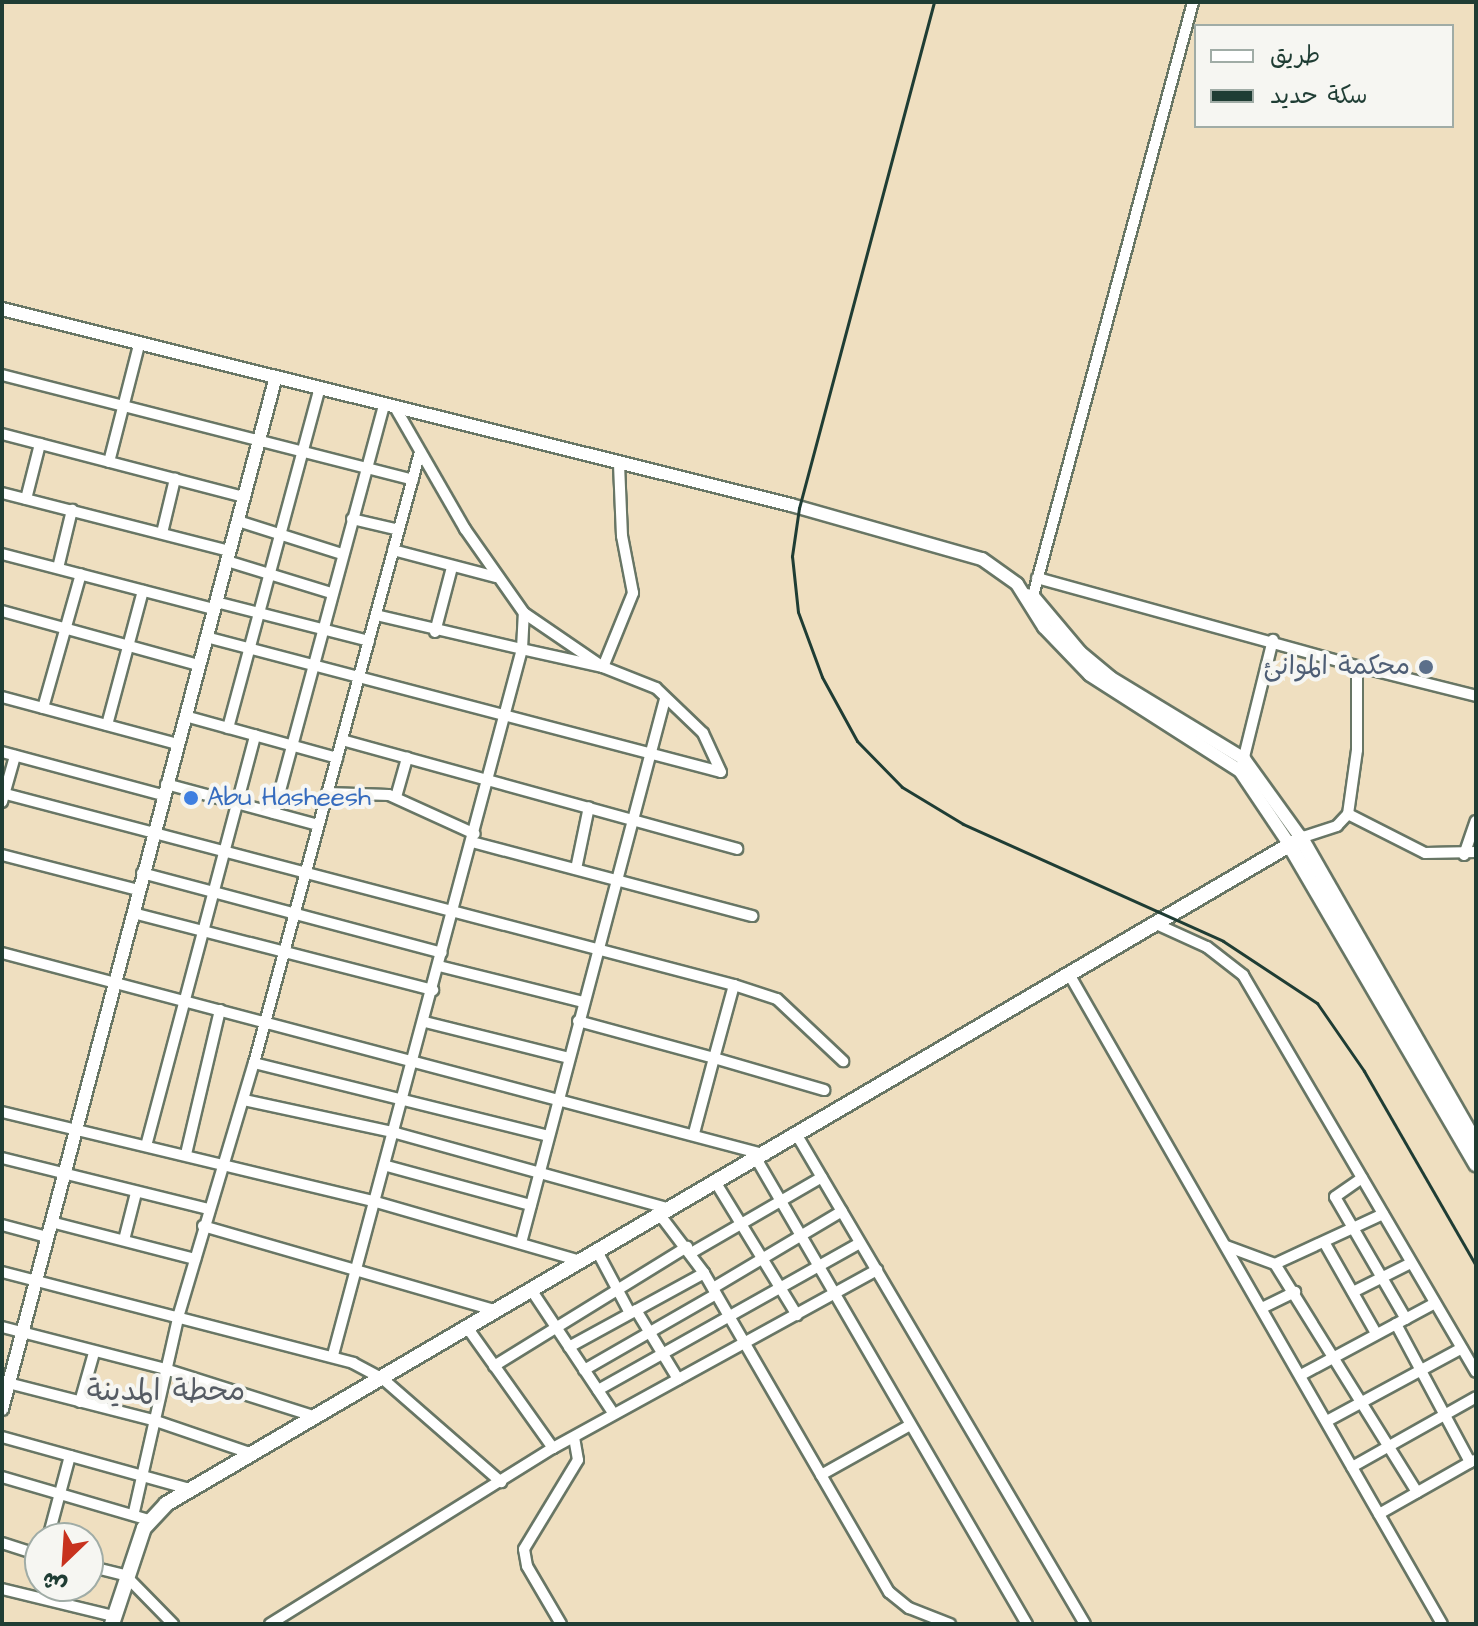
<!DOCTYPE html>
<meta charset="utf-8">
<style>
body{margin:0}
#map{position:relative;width:1478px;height:1626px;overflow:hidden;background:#efdfc0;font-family:"Architects Daughter","Playpen Sans Arabic",sans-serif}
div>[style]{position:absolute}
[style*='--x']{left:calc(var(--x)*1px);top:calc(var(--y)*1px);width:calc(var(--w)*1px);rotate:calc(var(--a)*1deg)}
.roads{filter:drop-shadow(2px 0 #687665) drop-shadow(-2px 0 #687665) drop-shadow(0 2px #687665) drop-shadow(0 -2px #687665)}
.minor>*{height:10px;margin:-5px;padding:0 5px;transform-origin:5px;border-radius:5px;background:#fff}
.tertiary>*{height:12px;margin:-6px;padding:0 6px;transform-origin:6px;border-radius:6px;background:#fff}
.secondary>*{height:14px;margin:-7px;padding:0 7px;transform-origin:7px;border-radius:7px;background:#fff}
.rail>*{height:3px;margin:-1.5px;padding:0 1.5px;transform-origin:1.5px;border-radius:1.5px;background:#1f3d34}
.dots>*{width:22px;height:22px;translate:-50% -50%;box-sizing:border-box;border:4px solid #f6f6f2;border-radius:50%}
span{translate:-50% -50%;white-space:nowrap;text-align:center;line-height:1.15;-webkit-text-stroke:8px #f6f6f2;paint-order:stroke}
.service-label{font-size:26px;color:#4e5e75}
.right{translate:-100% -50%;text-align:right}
.shop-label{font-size:26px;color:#366cbe}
.left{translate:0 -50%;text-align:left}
.quarter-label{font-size:30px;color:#565c64}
.frame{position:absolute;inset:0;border:4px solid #1f3d34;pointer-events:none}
.legend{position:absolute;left:1194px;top:24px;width:260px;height:104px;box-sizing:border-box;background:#f6f6f2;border:2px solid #a0aca6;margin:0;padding:10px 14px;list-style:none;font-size:24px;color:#1f3d34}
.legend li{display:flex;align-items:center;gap:16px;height:40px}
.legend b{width:40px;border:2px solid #a0aca6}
.north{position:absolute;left:24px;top:1522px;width:80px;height:80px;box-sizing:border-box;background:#f6f6f2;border:2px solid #a0aca6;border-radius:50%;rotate:205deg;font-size:22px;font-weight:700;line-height:32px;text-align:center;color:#1f3d34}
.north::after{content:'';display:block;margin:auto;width:28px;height:36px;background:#c8321e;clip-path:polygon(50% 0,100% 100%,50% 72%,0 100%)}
</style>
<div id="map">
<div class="roads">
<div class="minor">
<i style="--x:2;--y:375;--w:424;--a:14.3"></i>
<i style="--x:2;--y:434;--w:250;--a:14.6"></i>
<i style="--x:109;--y:462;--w:121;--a:-75.6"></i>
<i style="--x:2;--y:493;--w:235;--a:14.3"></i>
<i style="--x:26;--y:499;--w:57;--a:-75.7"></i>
<i style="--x:352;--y:519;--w:48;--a:13.2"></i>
<i style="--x:238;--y:521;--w:109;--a:17.6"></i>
<i style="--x:162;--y:533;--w:56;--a:-76.5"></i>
<i style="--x:393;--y:550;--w:106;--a:14.7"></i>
<i style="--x:2;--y:554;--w:218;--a:14.6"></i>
<i style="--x:227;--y:561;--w:109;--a:17.1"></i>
<i style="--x:58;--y:568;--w:60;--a:-76.4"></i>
<i style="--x:1037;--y:578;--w:332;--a:15.4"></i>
<i style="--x:1357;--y:666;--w:84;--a:90"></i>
<i style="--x:1357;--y:750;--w:65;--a:98"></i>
<i style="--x:1348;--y:814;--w:16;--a:133"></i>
<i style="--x:1337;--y:826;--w:38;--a:162"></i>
<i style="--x:1033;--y:596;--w:615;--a:-74.92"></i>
<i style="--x:216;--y:602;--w:158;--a:14.3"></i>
<i style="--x:2;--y:611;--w:203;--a:15.4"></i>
<i style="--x:524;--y:613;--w:96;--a:34.4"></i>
<i style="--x:603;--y:667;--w:80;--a:-67.9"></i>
<i style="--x:633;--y:593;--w:58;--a:-100.9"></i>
<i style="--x:622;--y:536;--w:72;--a:-92.4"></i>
<i style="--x:435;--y:632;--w:67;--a:-75.3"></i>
<i style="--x:206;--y:637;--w:532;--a:14.69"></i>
<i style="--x:721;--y:772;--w:43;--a:-114.8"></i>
<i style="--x:703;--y:733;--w:65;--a:-136.2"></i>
<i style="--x:656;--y:688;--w:57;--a:-158.4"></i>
<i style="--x:603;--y:667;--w:83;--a:-167.5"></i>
<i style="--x:522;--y:649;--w:36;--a:-87"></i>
<i style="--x:524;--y:613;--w:103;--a:-125.1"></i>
<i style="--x:465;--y:529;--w:138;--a:-119.9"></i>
<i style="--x:1357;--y:666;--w:123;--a:14.1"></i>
<i style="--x:2;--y:697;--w:181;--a:15"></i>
<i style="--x:43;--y:708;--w:139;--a:-74.2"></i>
<i style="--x:185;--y:716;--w:158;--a:15.4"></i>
<i style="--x:107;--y:725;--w:139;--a:-75"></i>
<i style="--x:228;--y:728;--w:350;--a:-74.9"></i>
<i style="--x:342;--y:740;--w:410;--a:15.4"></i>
<i style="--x:2;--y:752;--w:167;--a:15"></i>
<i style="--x:1242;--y:765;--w:129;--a:-76.1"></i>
<i style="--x:166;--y:784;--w:157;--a:15.1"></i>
<i style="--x:2;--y:793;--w:757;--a:14.7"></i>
<i style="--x:734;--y:985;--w:76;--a:105.3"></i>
<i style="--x:714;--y:1058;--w:115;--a:16.2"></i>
<i style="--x:327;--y:793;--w:62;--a:1.8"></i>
<i style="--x:389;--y:795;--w:94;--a:24.4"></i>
<i style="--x:396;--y:797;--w:41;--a:-74.2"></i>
<i style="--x:2;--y:802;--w:48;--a:-74.2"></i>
<i style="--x:274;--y:813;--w:422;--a:-74.9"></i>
<i style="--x:1348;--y:814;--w:86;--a:26.9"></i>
<i style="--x:1425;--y:853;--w:51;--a:-1.1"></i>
<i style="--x:472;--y:842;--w:290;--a:14.8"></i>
<i style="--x:2;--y:855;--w:140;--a:14.4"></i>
<i style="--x:1464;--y:855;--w:36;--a:-71"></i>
<i style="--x:576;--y:869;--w:63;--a:-78.2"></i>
<i style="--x:142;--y:873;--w:310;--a:14.9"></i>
<i style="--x:133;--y:913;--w:310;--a:14.4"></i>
<i style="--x:1154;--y:923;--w:58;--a:24.4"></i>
<i style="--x:1207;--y:947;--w:46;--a:37.9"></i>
<i style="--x:1243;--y:975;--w:460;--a:59.6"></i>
<i style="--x:2;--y:953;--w:790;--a:14.81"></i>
<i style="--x:439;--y:966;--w:148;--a:14"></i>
<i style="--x:1069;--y:974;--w:749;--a:60.15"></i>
<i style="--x:734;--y:985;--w:45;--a:18"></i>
<i style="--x:777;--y:999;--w:91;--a:43.2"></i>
<i style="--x:578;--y:1021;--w:141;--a:15.2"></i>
<i style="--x:714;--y:1058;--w:78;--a:104.9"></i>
<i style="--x:425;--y:1022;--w:148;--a:14"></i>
<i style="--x:254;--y:1063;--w:303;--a:13.9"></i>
<i style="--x:244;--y:1100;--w:156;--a:12.2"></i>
<i style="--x:396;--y:1133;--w:284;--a:15.5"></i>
<i style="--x:2;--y:1112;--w:385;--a:13.5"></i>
<i style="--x:376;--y:1202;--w:212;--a:16.1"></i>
<i style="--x:798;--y:1137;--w:565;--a:59.49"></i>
<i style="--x:146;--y:1146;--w:425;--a:-75.1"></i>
<i style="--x:186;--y:1154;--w:148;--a:-76.7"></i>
<i style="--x:2;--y:1158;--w:212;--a:13.9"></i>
<i style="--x:757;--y:1160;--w:537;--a:59.81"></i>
<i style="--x:387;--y:1166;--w:149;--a:15.2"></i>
<i style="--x:1362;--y:1178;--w:33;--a:145"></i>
<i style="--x:1335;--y:1197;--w:141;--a:59.8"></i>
<i style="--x:716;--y:1183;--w:155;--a:58.5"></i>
<i style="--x:660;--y:1215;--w:73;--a:52.8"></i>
<i style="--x:704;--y:1273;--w:369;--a:59.9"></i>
<i style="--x:889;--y:1592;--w:26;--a:39"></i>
<i style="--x:909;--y:1608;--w:44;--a:21.3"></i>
<i style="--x:51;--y:1222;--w:149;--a:14.4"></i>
<i style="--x:2;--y:1225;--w:47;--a:14.9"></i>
<i style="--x:203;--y:1226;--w:306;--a:16.1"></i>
<i style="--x:124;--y:1240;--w:49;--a:-75.7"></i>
<i style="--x:1324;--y:1242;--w:105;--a:60.3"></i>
<i style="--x:521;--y:1243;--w:563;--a:-75.17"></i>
<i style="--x:1226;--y:1246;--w:52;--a:20.2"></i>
<i style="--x:1275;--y:1264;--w:269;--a:58.1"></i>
<i style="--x:597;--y:1251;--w:70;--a:62"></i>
<i style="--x:691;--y:1253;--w:151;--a:-30.1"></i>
<i style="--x:1275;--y:1264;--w:119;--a:-24.8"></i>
<i style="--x:2;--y:1272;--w:363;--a:14.5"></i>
<i style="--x:353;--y:1363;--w:34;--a:28"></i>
<i style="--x:383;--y:1379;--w:157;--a:41.1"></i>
<i style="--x:713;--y:1288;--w:150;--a:-30.8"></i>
<i style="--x:532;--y:1291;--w:146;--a:56.4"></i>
<i style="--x:1353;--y:1292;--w:65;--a:-26.6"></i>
<i style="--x:1262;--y:1308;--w:37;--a:-26"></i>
<i style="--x:636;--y:1310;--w:81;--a:58.7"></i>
<i style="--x:1396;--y:1324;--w:157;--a:61.8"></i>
<i style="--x:2;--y:1327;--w:168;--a:14.4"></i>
<i style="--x:165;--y:1369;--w:158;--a:17.6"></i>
<i style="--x:469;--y:1330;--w:145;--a:54.6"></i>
<i style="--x:569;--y:1347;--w:154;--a:-28.7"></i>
<i style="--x:333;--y:1355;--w:731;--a:-75.01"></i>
<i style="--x:522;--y:649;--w:150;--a:-166.9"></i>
<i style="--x:494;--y:1366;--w:227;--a:-31.7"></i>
<i style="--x:584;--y:1370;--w:152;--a:-29.9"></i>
<i style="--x:1301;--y:1375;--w:152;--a:-28.2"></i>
<i style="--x:8;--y:1383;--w:150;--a:14.3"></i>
<i style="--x:153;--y:1420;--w:106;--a:18.8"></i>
<i style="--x:598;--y:1390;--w:300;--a:-29.3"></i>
<i style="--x:80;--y:1402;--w:51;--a:-74.1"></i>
<i style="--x:1327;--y:1421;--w:153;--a:-28.4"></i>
<i style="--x:2;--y:1437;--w:195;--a:15.5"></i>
<i style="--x:1352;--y:1467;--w:142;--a:-29.4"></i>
<i style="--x:821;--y:1475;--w:102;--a:-29.3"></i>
<i style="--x:2;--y:1477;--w:153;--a:16.3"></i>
<i style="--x:134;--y:1512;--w:203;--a:-77.2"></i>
<i style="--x:179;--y:1314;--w:262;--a:-73.4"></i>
<i style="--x:254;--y:1063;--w:633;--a:-74.8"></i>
<i style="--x:1379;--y:1514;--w:109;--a:-29.6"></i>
<i style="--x:48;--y:1538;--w:85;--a:-75"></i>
<i style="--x:2;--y:1543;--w:40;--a:18"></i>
<i style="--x:88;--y:1566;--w:38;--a:14"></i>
<i style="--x:125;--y:1575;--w:69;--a:45.6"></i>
<i style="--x:2;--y:1589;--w:115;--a:13.6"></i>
<i style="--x:270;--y:1624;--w:333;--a:-31.9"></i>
<i style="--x:553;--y:1448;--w:370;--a:-28.8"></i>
<i style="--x:561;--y:1624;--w:67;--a:-120.4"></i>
<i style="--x:527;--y:1566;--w:17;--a:-100"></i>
<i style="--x:524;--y:1549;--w:104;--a:-58.8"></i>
<i style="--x:578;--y:1460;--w:22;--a:-100"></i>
</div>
<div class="tertiary">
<i style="--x:2;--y:309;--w:813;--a:13.95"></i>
<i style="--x:791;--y:505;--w:198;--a:15.8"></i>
<i style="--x:982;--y:559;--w:43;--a:35.5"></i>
<i style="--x:1017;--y:584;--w:51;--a:57.9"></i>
<i style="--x:1044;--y:627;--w:66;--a:46.2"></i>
<i style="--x:1090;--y:675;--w:178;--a:32.6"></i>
<i style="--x:1240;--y:771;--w:88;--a:56.1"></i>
<i style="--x:1025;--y:595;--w:8;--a:7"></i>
<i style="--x:1033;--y:596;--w:73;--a:50"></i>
<i style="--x:1080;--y:652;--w:40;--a:40"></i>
<i style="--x:1111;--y:678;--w:156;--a:31.3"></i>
<i style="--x:1244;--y:759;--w:97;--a:54.2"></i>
<i style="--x:2;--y:1409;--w:1065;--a:-75.14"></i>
</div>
<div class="secondary">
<i style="--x:1289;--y:844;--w:371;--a:59.7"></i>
<i style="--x:112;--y:1624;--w:101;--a:-71.6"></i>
<i style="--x:144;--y:1528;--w:33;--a:-47"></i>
<i style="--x:166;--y:1504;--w:1316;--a:-30.4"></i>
<i style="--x:1301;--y:838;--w:352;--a:60.2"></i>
</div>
</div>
<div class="rail">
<i style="--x:934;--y:2;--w:524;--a:104.94"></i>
<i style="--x:799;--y:508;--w:49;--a:98.3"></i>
<i style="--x:792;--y:556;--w:56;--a:83.9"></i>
<i style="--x:798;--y:612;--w:69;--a:69.7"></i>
<i style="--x:822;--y:677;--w:73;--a:61.3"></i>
<i style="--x:857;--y:741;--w:64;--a:45.6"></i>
<i style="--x:902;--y:787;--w:71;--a:31.2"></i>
<i style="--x:963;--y:824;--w:285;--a:24.2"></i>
<i style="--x:1223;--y:941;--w:113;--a:33.4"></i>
<i style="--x:1317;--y:1003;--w:83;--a:55.3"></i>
<i style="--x:1364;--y:1071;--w:225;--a:60.1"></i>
</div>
<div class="dots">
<i style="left:1426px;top:667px;background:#5c6f8a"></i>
<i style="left:191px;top:798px;background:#3f7fe0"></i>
</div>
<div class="service-label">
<span class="right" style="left:1410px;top:667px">محكمة الموانئ</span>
</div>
<div class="shop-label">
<span class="left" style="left:207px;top:798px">Abu Hasheesh</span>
</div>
<div class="quarter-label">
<span style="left:166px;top:1391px">محطة المدينة</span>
</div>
<div class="frame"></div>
<ul class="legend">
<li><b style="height:10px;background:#fff"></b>طريق</li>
<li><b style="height:10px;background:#1f3d34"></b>سكة حديد</li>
</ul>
<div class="north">ش</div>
</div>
